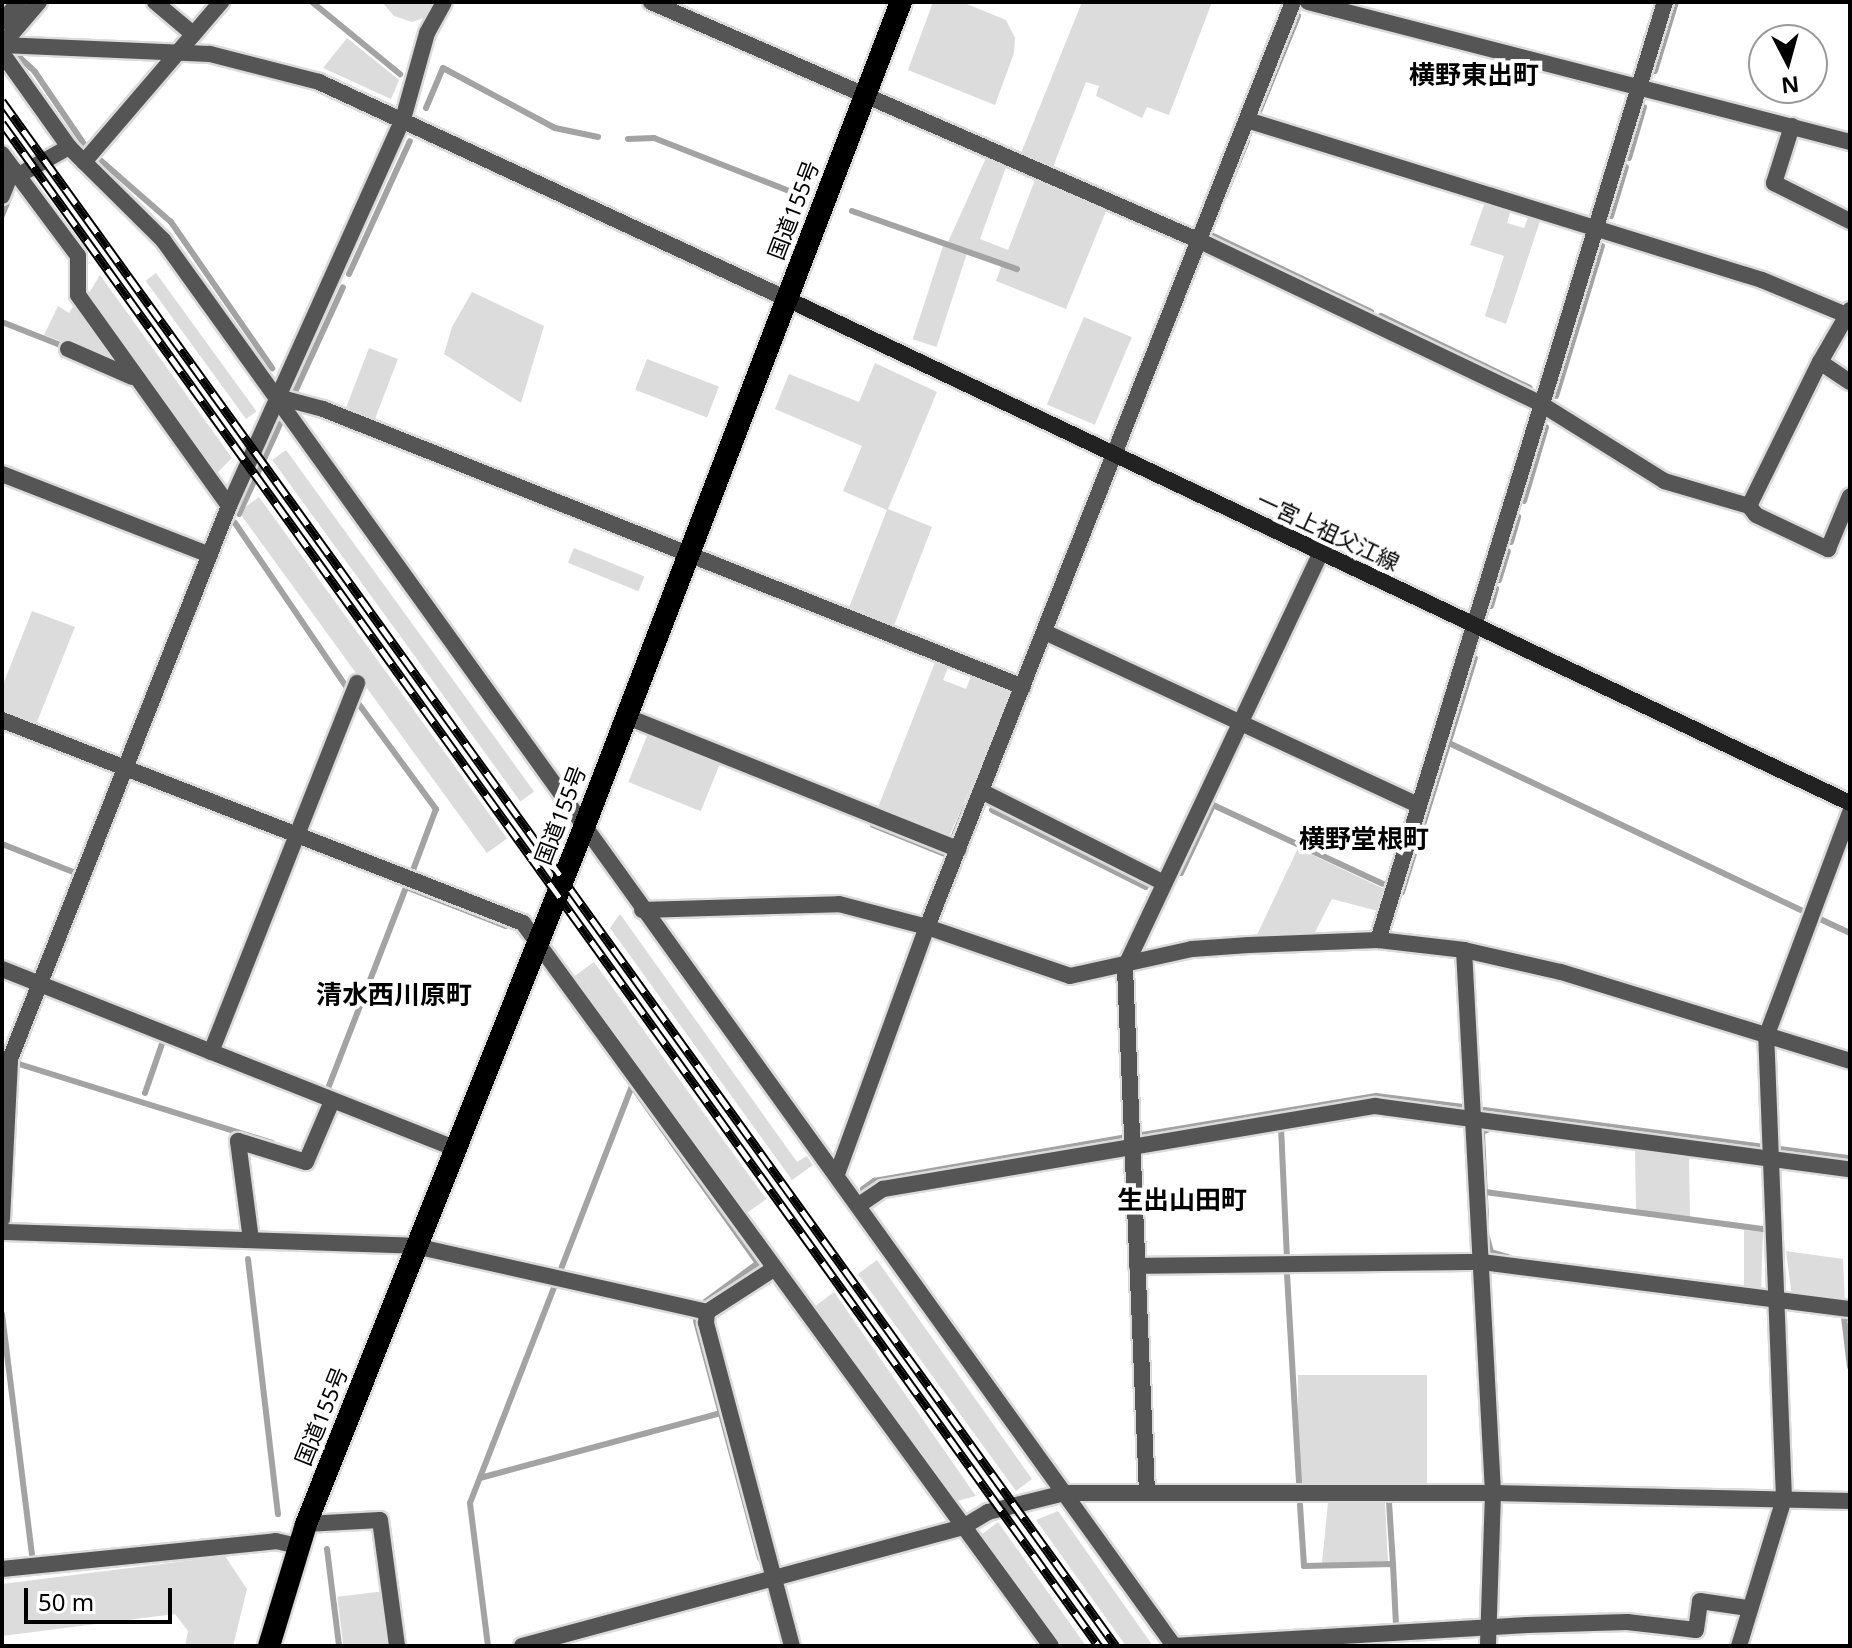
<!DOCTYPE html>
<meta charset="utf-8">
<style>
body{margin:0}
#map{position:relative;width:1852px;height:1648px;overflow:hidden;background:#fff;font-family:"Noto Sans","Noto Sans JP",sans-serif}
div>[style]{position:absolute}
[style*='--x']{left:calc(var(--x)*1px);top:calc(var(--y)*1px);width:calc(var(--w)*1px);rotate:calc(var(--a)*1deg)}
.green>*{inset:0;background:#dcdcdc;transform-origin:0 0}
.stream>*{height:6px;margin:-3px;padding:0 3px;transform-origin:3px;border-radius:3px;background:#a3a3a3}
.roads{filter:drop-shadow(2px 0 #dbdbdb) drop-shadow(-2px 0 #dbdbdb) drop-shadow(0 2px #dbdbdb) drop-shadow(0 -2px #dbdbdb)}
.minor>*{height:16px;margin:-8px;padding:0 8px;transform-origin:8px;border-radius:8px;background:#555}
.tertiary>*{height:16px;margin:-8px;padding:0 8px;transform-origin:8px;border-radius:8px;background:#555}
.secondary>*{height:16px;margin:-8px;padding:0 8px;transform-origin:8px;border-radius:8px;background:#222}
.trunk>*{height:22px;margin:-11px;padding:0 11px;transform-origin:11px;border-radius:11px;background:#000}
.rail>*{height:9px;margin-top:-4.5px;transform-origin:0;background:repeating-linear-gradient(90deg,#fff 0 18px,#000 0 36px);box-sizing:border-box;border-block:2px solid #000}
span{translate:-50% -50%;white-space:nowrap;text-align:center;line-height:1.15;-webkit-text-stroke:8px #fff;paint-order:stroke}
.street-label{font-size:22px;color:#000}
.quarter-label{font-size:26px;color:#000;font-weight:700}
.frame{position:absolute;inset:0;border:4px solid #000;pointer-events:none}
.north{position:absolute;left:1748px;top:24px;width:80px;height:80px;box-sizing:border-box;background:#fff;border:2px solid #999;border-radius:50%;rotate:174deg;font-size:22px;font-weight:700;line-height:32px;text-align:center;color:#000}
.north::after{content:'';display:block;margin:auto;width:28px;height:36px;background:#000;clip-path:polygon(50% 0,100% 100%,50% 72%,0 100%)}
.scale{position:absolute;left:24px;top:1588px;width:148px;height:36px;box-sizing:border-box;border:4px solid #000;border-top:0;padding-left:10px;font-size:24px;line-height:28px;white-space:nowrap;color:#000;-webkit-text-stroke:6px #fff;paint-order:stroke}
</style>
<div id="map">
<div class="green">
<i style="clip-path:polygon(382px 2px,434px 2px,426px 17px,412px 22px,394px 16px)"></i>
<i style="clip-path:polygon(933px 2px,962px 2px,1006px 20px,1015px 38px,1014px 53px,995px 105px,908px 70px)"></i>
<i style="clip-path:polygon(1082px 2px,1212px 2px,1169px 115px,1147px 107px,1142px 118px,1096px 96px,1099px 86px,1086px 82px,1051px 172px,1019px 158px)"></i>
<i style="clip-path:polygon(347px 38px,399px 80px,391px 99px,323px 68px)"></i>
<i style="clip-path:polygon(986px 158px,1006px 167px,980px 239px,1008px 250px,1035px 180px,1106px 211px,1066px 309px,996px 281px,1003px 262px,948px 242px)"></i>
<i style="clip-path:polygon(1485px 202px,1511px 209px,1507px 223px,1524px 228px,1529px 215px,1541px 218px,1506px 324px,1485px 316px,1504px 256px,1470px 245px)"></i>
<i style="left:943px;top:246px;width:25px;height:98px;rotate:18deg"></i>
<i style="left:156px;top:273px;width:171px;height:13px;rotate:54deg"></i>
<i style="clip-path:polygon(100px 275px,232px 458px,216px 474px,86px 298px)"></i>
<i style="clip-path:polygon(472px 292px,544px 326px,521px 403px,444px 354px,452px 327px)"></i>
<i style="clip-path:polygon(76px 302px,111px 354px,108px 359px,44px 335px,58px 306px,69px 313px)"></i>
<i style="left:1084px;top:317px;width:52px;height:95px;rotate:23deg"></i>
<i style="left:369px;top:348px;width:31px;height:69px;rotate:21deg"></i>
<i style="left:647px;top:359px;width:77px;height:33px;rotate:21deg"></i>
<i style="clip-path:polygon(875px 363px,937px 392px,888px 509px,932px 527px,893px 628px,848px 610px,887px 510px,843px 491px,862px 446px,775px 409px,789px 374px,859px 402px)"></i>
<i style="left:286px;top:450px;width:422px;height:17px;rotate:54deg"></i>
<i style="left:259px;top:497px;width:422px;height:25px;rotate:54deg"></i>
<i style="left:574px;top:548px;width:76px;height:16px;rotate:22deg"></i>
<i style="clip-path:polygon(32px 611px,75px 627px,35px 727px,2px 714px,2px 687px)"></i>
<i style="clip-path:polygon(936px 660px,949px 665px,943px 680px,966px 689px,972px 674px,1006px 687px,1012px 695px,948px 839px,877px 810px)"></i>
<i style="left:649px;top:731px;width:78px;height:55px;rotate:22deg"></i>
<i style="clip-path:polygon(1298px 848px,1384px 889px,1378px 911px,1332px 899px,1312px 938px,1255px 939px)"></i>
<i style="clip-path:polygon(620px 914px,797px 1162px,807px 1156px,813px 1165px,792px 1180px,610px 928px)"></i>
<i style="left:594px;top:962px;width:293px;height:29px;rotate:54deg"></i>
<i style="clip-path:polygon(1635px 1150px,1689px 1157px,1690px 1217px,1636px 1210px)"></i>
<i style="clip-path:polygon(1744px 1230px,1763px 1232px,1761px 1289px,1744px 1287px)"></i>
<i style="clip-path:polygon(1786px 1251px,1843px 1259px,1845px 1303px,1792px 1297px)"></i>
<i style="clip-path:polygon(877px 1260px,1032px 1479px,1016px 1491px,858px 1274px)"></i>
<i style="clip-path:polygon(834px 1292px,976px 1496px,957px 1501px,814px 1307px)"></i>
<i style="left:1298px;top:1375px;width:129px;height:111px"></i>
<i style="clip-path:polygon(1328px 1503px,1385px 1503px,1388px 1562px,1322px 1563px)"></i>
<i style="clip-path:polygon(1058px 1511px,1153px 1646px,1126px 1646px,1036px 1520px)"></i>
<i style="clip-path:polygon(998px 1522px,1086px 1646px,1061px 1646px,981px 1535px)"></i>
<i style="clip-path:polygon(225px 1556px,247px 1589px,233px 1646px,185px 1646px,188px 1631px,175px 1614px,2px 1636px,2px 1584px)"></i>
<i style="left:385px;top:1591px;width:55px;height:48px;rotate:83deg"></i>
</div>
<div class="stream">
<i style="--x:312;--y:2;--w:114;--a:39.3"></i>
<i style="--x:16;--y:54;--w:26;--a:43"></i>
<i style="--x:35;--y:72;--w:91;--a:55.8"></i>
<i style="--x:1655;--y:71;--w:72;--a:-73.1"></i>
<i style="--x:426;--y:108;--w:43;--a:-67"></i>
<i style="--x:443;--y:68;--w:127;--a:28.2"></i>
<i style="--x:555;--y:128;--w:44;--a:11.8"></i>
<i style="--x:1258;--y:114;--w:106;--a:-67.8"></i>
<i style="--x:628;--y:139;--w:26;--a:-2"></i>
<i style="--x:654;--y:138;--w:150;--a:21.4"></i>
<i style="--x:1629;--y:158;--w:53;--a:-73.6"></i>
<i style="--x:99;--y:159;--w:96;--a:41.2"></i>
<i style="--x:171;--y:222;--w:178;--a:55.3"></i>
<i style="--x:1224;--y:197;--w:61;--a:-67.7"></i>
<i style="--x:852;--y:211;--w:175;--a:19.4"></i>
<i style="--x:2;--y:215;--w:21;--a:-67"></i>
<i style="--x:1611;--y:216;--w:51;--a:-73"></i>
<i style="--x:1211;--y:230;--w:4;--a:117"></i>
<i style="--x:1209;--y:234;--w:180;--a:25.7"></i>
<i style="--x:349;--y:274;--w:146;--a:-65.4"></i>
<i style="--x:1381;--y:316;--w:165;--a:25.8"></i>
<i style="--x:2;--y:322;--w:66;--a:21.5"></i>
<i style="--x:295;--y:392;--w:115;--a:-65.4"></i>
<i style="--x:1556;--y:396;--w:157;--a:-73"></i>
<i style="--x:1524;--y:501;--w:77;--a:-73.4"></i>
<i style="--x:239;--y:514;--w:99;--a:-65.5"></i>
<i style="--x:235;--y:523;--w:199;--a:55.8"></i>
<i style="--x:1511;--y:542;--w:26;--a:-74"></i>
<i style="--x:1499;--y:580;--w:30;--a:-73"></i>
<i style="--x:1491;--y:606;--w:18;--a:-74"></i>
<i style="--x:358;--y:703;--w:132;--a:53.7"></i>
<i style="--x:436;--y:809;--w:68;--a:110.6"></i>
<i style="--x:1449;--y:743;--w:390;--a:25.4"></i>
<i style="--x:992;--y:810;--w:172;--a:26.6"></i>
<i style="--x:873;--y:825;--w:78;--a:21.9"></i>
<i style="--x:954;--y:836;--w:31;--a:-68"></i>
<i style="--x:2;--y:844;--w:82;--a:21.5"></i>
<i style="--x:1181;--y:873;--w:75;--a:-64.8"></i>
<i style="--x:1213;--y:805;--w:187;--a:24.9"></i>
<i style="--x:1402;--y:892;--w:245;--a:-72.7"></i>
<i style="--x:1820;--y:919;--w:33;--a:25"></i>
<i style="--x:19;--y:1064;--w:265;--a:17.3"></i>
<i style="--x:327;--y:1091;--w:219;--a:-68.8"></i>
<i style="--x:406;--y:887;--w:107;--a:21.3"></i>
<i style="--x:145;--y:1093;--w:55;--a:-70.9"></i>
<i style="--x:1484;--y:1110;--w:369;--a:7.5"></i>
<i style="--x:1281;--y:1127;--w:131;--a:87.4"></i>
<i style="--x:1142;--y:1135;--w:237;--a:-9.5"></i>
<i style="--x:1376;--y:1096;--w:88;--a:7.2"></i>
<i style="--x:863;--y:1189;--w:14;--a:-36"></i>
<i style="--x:874;--y:1181;--w:251;--a:-9.9"></i>
<i style="--x:1485;--y:1192;--w:280;--a:7.6"></i>
<i style="--x:1486;--y:1218;--w:86;--a:-92.7"></i>
<i style="--x:1482;--y:1132;--w:10;--a:-24"></i>
<i style="--x:1487;--y:1237;--w:16;--a:75"></i>
<i style="--x:1491;--y:1252;--w:17;--a:17"></i>
<i style="--x:248;--y:1259;--w:257;--a:83.3"></i>
<i style="--x:561;--y:1269;--w:196;--a:-68.8"></i>
<i style="--x:632;--y:1086;--w:217;--a:54.6"></i>
<i style="--x:758;--y:1263;--w:66;--a:143.7"></i>
<i style="--x:1287;--y:1274;--w:209;--a:86.7"></i>
<i style="--x:2;--y:1314;--w:242;--a:82.9"></i>
<i style="--x:1850;--y:1318;--w:6;--a:-171"></i>
<i style="--x:1844;--y:1317;--w:50;--a:83.2"></i>
<i style="--x:696;--y:1321;--w:246;--a:74.9"></i>
<i style="--x:480;--y:1478;--w:250;--a:-15.1"></i>
<i style="--x:1389;--y:1502;--w:62;--a:86.3"></i>
<i style="--x:1300;--y:1505;--w:61;--a:86.2"></i>
<i style="--x:1304;--y:1566;--w:89;--a:-1.3"></i>
<i style="--x:1393;--y:1564;--w:62;--a:87.2"></i>
<i style="--x:327;--y:1549;--w:98;--a:82.9"></i>
<i style="--x:488;--y:1646;--w:144;--a:-97.2"></i>
<i style="--x:470;--y:1503;--w:231;--a:-68.7"></i>
</div>
<div class="roads">
<div class="minor">
<i style="--x:155;--y:2;--w:50;--a:40.1"></i>
<i style="--x:651;--y:2;--w:599;--a:23.53"></i>
<i style="--x:1200;--y:241;--w:378;--a:25.5"></i>
<i style="--x:1541;--y:404;--w:145;--a:32"></i>
<i style="--x:1664;--y:481;--w:89;--a:16.4"></i>
<i style="--x:1749;--y:506;--w:11;--a:52"></i>
<i style="--x:1756;--y:515;--w:80;--a:25.3"></i>
<i style="--x:1828;--y:549;--w:57;--a:-67.5"></i>
<i style="--x:1308;--y:2;--w:560;--a:14.48"></i>
<i style="--x:2;--y:22;--w:26;--a:-50"></i>
<i style="--x:2;--y:45;--w:208;--a:2.5"></i>
<i style="--x:210;--y:54;--w:113;--a:14.4"></i>
<i style="--x:319;--y:82;--w:516;--a:24.88"></i>
<i style="--x:2;--y:45;--w:57;--a:-49.3"></i>
<i style="--x:1247;--y:120;--w:539;--a:17.26"></i>
<i style="--x:1762;--y:280;--w:91;--a:22.6"></i>
<i style="--x:1792;--y:126;--w:60;--a:107.5"></i>
<i style="--x:1774;--y:183;--w:85;--a:26.6"></i>
<i style="--x:2;--y:154;--w:127;--a:53.3"></i>
<i style="--x:78;--y:256;--w:39;--a:90"></i>
<i style="--x:78;--y:295;--w:259;--a:54.4"></i>
<i style="--x:84;--y:162;--w:211;--a:-49.4"></i>
<i style="--x:17;--y:176;--w:60;--a:-29.1"></i>
<i style="--x:2;--y:196;--w:29;--a:-68"></i>
<i style="--x:1850;--y:310;--w:60;--a:120"></i>
<i style="--x:1820;--y:362;--w:36;--a:34"></i>
<i style="--x:68;--y:349;--w:70;--a:23.6"></i>
<i style="--x:278;--y:397;--w:47;--a:14.9"></i>
<i style="--x:323;--y:409;--w:753;--a:21.66"></i>
<i style="--x:2;--y:474;--w:223;--a:21.3"></i>
<i style="--x:1749;--y:506;--w:161;--a:-63.8"></i>
<i style="--x:1045;--y:632;--w:412;--a:24.9"></i>
<i style="--x:625;--y:716;--w:359;--a:21.8"></i>
<i style="--x:2;--y:720;--w:559;--a:21.29"></i>
<i style="--x:523;--y:923;--w:895;--a:53.86"></i>
<i style="--x:981;--y:791;--w:205;--a:26.7"></i>
<i style="--x:642;--y:910;--w:197;--a:-1.7"></i>
<i style="--x:839;--y:904;--w:91;--a:14.6"></i>
<i style="--x:927;--y:927;--w:151;--a:18.9"></i>
<i style="--x:1070;--y:976;--w:125;--a:-12.5"></i>
<i style="--x:1192;--y:949;--w:57;--a:-4"></i>
<i style="--x:1249;--y:945;--w:129;--a:-2.2"></i>
<i style="--x:1378;--y:940;--w:87;--a:6.6"></i>
<i style="--x:1464;--y:950;--w:99;--a:12.8"></i>
<i style="--x:1561;--y:972;--w:302;--a:17.1"></i>
<i style="--x:1378;--y:940;--w:981;--a:-72.99"></i>
<i style="--x:1464;--y:950;--w:544;--a:86.94"></i>
<i style="--x:1493;--y:1493;--w:153;--a:91.9"></i>
<i style="--x:2;--y:969;--w:485;--a:21.6"></i>
<i style="--x:211;--y:1052;--w:397;--a:-68.4"></i>
<i style="--x:837;--y:1174;--w:263;--a:-70"></i>
<i style="--x:927;--y:927;--w:995;--a:-68.41"></i>
<i style="--x:859;--y:1205;--w:29;--a:-34"></i>
<i style="--x:883;--y:1189;--w:499;--a:-9.6"></i>
<i style="--x:1375;--y:1106;--w:479;--a:7.6"></i>
<i style="--x:2;--y:1219;--w:160;--a:-87.1"></i>
<i style="--x:10;--y:1059;--w:595;--a:-68.4"></i>
<i style="--x:229;--y:506;--w:424;--a:-65.8"></i>
<i style="--x:403;--y:119;--w:89;--a:-74.4"></i>
<i style="--x:427;--y:33;--w:35;--a:-61"></i>
<i style="--x:251;--y:1240;--w:100;--a:-97.5"></i>
<i style="--x:238;--y:1141;--w:71;--a:17.2"></i>
<i style="--x:306;--y:1162;--w:66;--a:-66.9"></i>
<i style="--x:415;--y:1246;--w:299;--a:12.7"></i>
<i style="--x:1137;--y:1266;--w:345;--a:-0.7"></i>
<i style="--x:1482;--y:1262;--w:371;--a:7.3"></i>
<i style="--x:772;--y:1270;--w:77;--a:147.1"></i>
<i style="--x:707;--y:1312;--w:11;--a:95"></i>
<i style="--x:706;--y:1323;--w:334;--a:75.1"></i>
<i style="--x:1147;--y:1493;--w:526;--a:-92.4"></i>
<i style="--x:1125;--y:967;--w:459;--a:-64.7"></i>
<i style="--x:306;--y:1524;--w:74;--a:-3.1"></i>
<i style="--x:380;--y:1520;--w:127;--a:82.3"></i>
<i style="--x:2;--y:1569;--w:275;--a:-5.8"></i>
<i style="--x:276;--y:1541;--w:22;--a:13"></i>
<i style="--x:522;--y:1646;--w:457;--a:-15.1"></i>
<i style="--x:963;--y:1527;--w:29;--a:-31"></i>
<i style="--x:988;--y:1512;--w:79;--a:-13.9"></i>
<i style="--x:1065;--y:1493;--w:428;--a:0"></i>
<i style="--x:1493;--y:1493;--w:357;--a:1.3"></i>
<i style="--x:1174;--y:1646;--w:354;--a:-3.4"></i>
<i style="--x:1527;--y:1625;--w:100;--a:-1.7"></i>
<i style="--x:1627;--y:1622;--w:69;--a:6.6"></i>
<i style="--x:1696;--y:1630;--w:29;--a:-82"></i>
<i style="--x:1700;--y:1601;--w:49;--a:8.3"></i>
<i style="--x:1739;--y:1646;--w:154;--a:-73"></i>
<i style="--x:1784;--y:1499;--w:462;--a:-92.2"></i>
<i style="--x:1766;--y:1037;--w:240;--a:-69.5"></i>
</div>
<div class="tertiary">
<i style="--x:2;--y:53;--w:115;--a:54.5"></i>
<i style="--x:69;--y:147;--w:132;--a:44.7"></i>
<i style="--x:163;--y:240;--w:1732;--a:54.28"></i>
<i style="--x:2;--y:1232;--w:413;--a:1.9"></i>
</div>
<div class="secondary">
<i style="--x:787;--y:299;--w:1176;--a:25.37"></i>
</div>
<div class="trunk">
<i style="--x:269;--y:1646;--w:127;--a:-73.1"></i>
<i style="--x:306;--y:1524;--w:747;--a:-68.24"></i>
<i style="--x:583;--y:830;--w:887;--a:-68.99"></i>
</div>
</div>
<div class="rail">
<i style="--x:2;--y:101;--w:1905;--a:54.21"></i>
<i style="--x:2;--y:123;--w:1877;--a:54.24"></i>
</div>
<div class="street-label">
<span style="left:793px;top:210px;rotate:-69deg">国道155号</span>
<span style="left:1328px;top:531px;rotate:25deg">一宮上祖父江線</span>
<span style="left:560px;top:815px;rotate:-69deg">国道155号</span>
<span style="left:321px;top:1416px;rotate:-68deg">国道155号</span>
</div>
<div class="quarter-label">
<span style="left:1474px;top:75px">横野東出町</span>
<span style="left:1364px;top:839px">横野堂根町</span>
<span style="left:394px;top:995px">清水西川原町</span>
<span style="left:1182px;top:1200px">生出山田町</span>
</div>
<div class="frame"></div>
<div class="north">N</div>
<div class="scale">50 m</div>
</div>
